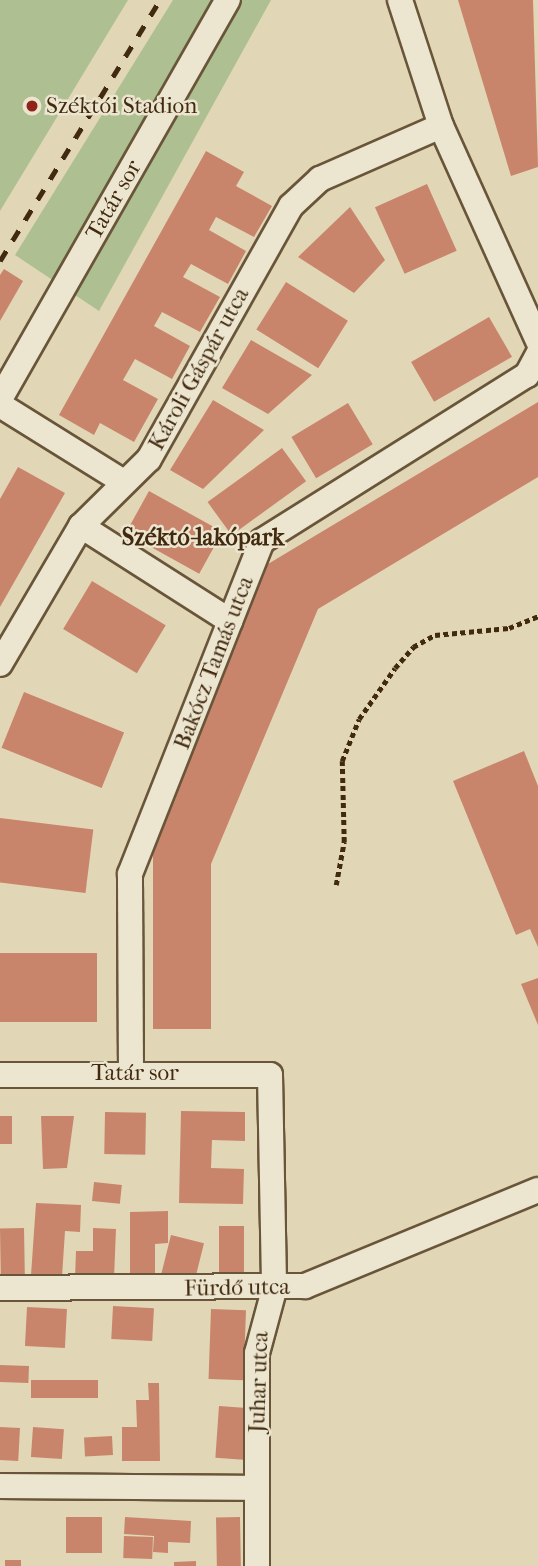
<!DOCTYPE html>
<meta charset="utf-8">
<style>
body{margin:0}
#map{position:relative;width:538px;height:1566px;overflow:hidden;background:#e1d7b6;font-family:"IM FELL French Canon",serif}
div>[style]{position:absolute}
[style*='--x']{left:calc(var(--x)*1px);top:calc(var(--y)*1px);width:calc(var(--w)*1px);rotate:calc(var(--a)*1deg)}
.green>*{inset:0;background:#aebf92}
.building>*{inset:0;background:#c9856b;transform-origin:0 0}
.path>*{height:4.5px;margin-top:-2.25px;transform-origin:0;background:repeating-linear-gradient(90deg,#412a0f 0 5px,transparent 0 8.5px)}
.roads{filter:drop-shadow(2px 0 #695539) drop-shadow(-2px 0 #695539) drop-shadow(0 2px #695539) drop-shadow(0 -2px #695539)}
.minor>*{height:24px;margin:-12px;padding:0 12px;transform-origin:12px;border-radius:12px;background:#ece5d0}
.rail>*{height:5px;margin-top:-2.5px;transform-origin:0;background:repeating-linear-gradient(90deg,#412a0f 0 12px,transparent 0 24px)}
.dots>*{width:19px;height:19px;translate:-50% -50%;box-sizing:border-box;border:4px solid #ece5d0;border-radius:50%}
span{translate:-50% -50%;white-space:nowrap;text-align:center;line-height:1.15;-webkit-text-stroke:5px #ece5d0;paint-order:stroke}
.poi-label{font-size:23px;color:#412a0f}
.left{translate:0 -50%;text-align:left}
.street-label{font-size:23px;color:#412a0f}
.neighbourhood-label{font-size:24px;color:#412a0f;font-weight:700}
</style>
<div id="map">
<div class="green">
<i style="clip-path:polygon(0 0,128px 0,0 211px)"></i>
<i style="clip-path:polygon(173px 0,271px 0,99px 311px,15px 255px)"></i>
</div>
<div class="building">
<i style="clip-path:polygon(458px 0,533px 0,538px 167px,511px 176px)"></i>
<i style="clip-path:polygon(206px 151px,244px 172px,236px 186px,272px 206px,254px 237px,216px 217px,209px 230px,246px 251px,228px 284px,191px 264px,183px 277px,220px 297px,200px 332px,162px 312px,154px 326px,190px 346px,172px 379px,135px 359px,123px 380px,158px 399px,134px 442px,100px 423px,94px 435px,59px 415px)"></i>
<i style="left:427px;top:184px;width:73px;height:57px;rotate:66deg"></i>
<i style="clip-path:polygon(350px 207px,385px 260px,354px 293px,298px 257px)"></i>
<i style="clip-path:polygon(4px 269px,23px 281px,0 321px,0 275px)"></i>
<i style="left:286px;top:282px;width:73px;height:56px;rotate:32deg"></i>
<i style="left:489px;top:317px;width:46px;height:90px;rotate:60deg"></i>
<i style="clip-path:polygon(251px 340px,312px 375px,268px 414px,222px 388px)"></i>
<i style="clip-path:polygon(213px 400px,264px 430px,203px 489px,170px 470px)"></i>
<i style="clip-path:polygon(538px 402px,538px 477px,318px 609px,211px 864px,211px 1029px,153px 1029px,153px 853px,268px 564px)"></i>
<i style="left:348px;top:403px;width:48px;height:66px;rotate:59deg"></i>
<i style="left:282px;top:448px;width:41px;height:92px;rotate:54deg"></i>
<i style="clip-path:polygon(18px 467px,65px 493px,0 607px,0 499px)"></i>
<i style="left:149px;top:491px;width:84px;height:48px;rotate:29deg"></i>
<i style="left:92px;top:581px;width:86px;height:56px;rotate:31deg"></i>
<i style="left:24px;top:692px;width:108px;height:60px;rotate:22deg"></i>
<i style="clip-path:polygon(524px 751px,538px 786px,538px 947px,530px 929px,516px 935px,453px 781px)"></i>
<i style="left:0;top:818px;width:94px;height:64px;rotate:7deg"></i>
<i style="left:97px;top:953px;width:69px;height:97px;rotate:90deg"></i>
<i style="clip-path:polygon(538px 978px,538px 1025px,521px 984px)"></i>
<i style="clip-path:polygon(181px 1111px,245px 1112px,245px 1141px,212px 1140px,211px 1168px,244px 1169px,243px 1204px,179px 1203px)"></i>
<i style="left:105px;top:1112px;width:41px;height:42px;rotate:1deg"></i>
<i style="left:0;top:1116px;width:12px;height:28px"></i>
<i style="clip-path:polygon(41px 1116px,74px 1116px,67px 1168px,43px 1169px)"></i>
<i style="left:94px;top:1182px;width:28px;height:19px;rotate:6deg"></i>
<i style="clip-path:polygon(36px 1203px,81px 1205px,80px 1232px,65px 1231px,62px 1277px,31px 1275px)"></i>
<i style="clip-path:polygon(168px 1211px,168px 1243px,155px 1244px,155px 1278px,130px 1278px,130px 1212px)"></i>
<i style="left:219px;top:1226px;width:25px;height:52px"></i>
<i style="left:24px;top:1228px;width:50px;height:24px;rotate:89deg"></i>
<i style="clip-path:polygon(93px 1228px,116px 1229px,114px 1279px,75px 1278px,76px 1251px,93px 1251px)"></i>
<i style="left:171px;top:1235px;width:34px;height:41px;rotate:14deg"></i>
<i style="left:113px;top:1306px;width:41px;height:33px;rotate:3deg"></i>
<i style="left:27px;top:1307px;width:40px;height:39px;rotate:3deg"></i>
<i style="left:211px;top:1309px;width:35px;height:70px;rotate:2deg"></i>
<i style="left:0;top:1365px;width:29px;height:17px;rotate:2deg"></i>
<i style="left:98px;top:1380px;width:18px;height:67px;rotate:90deg"></i>
<i style="clip-path:polygon(148px 1383px,159px 1383px,160px 1461px,122px 1461px,122px 1427px,137px 1427px,136px 1400px,149px 1400px)"></i>
<i style="left:219px;top:1406px;width:28px;height:52px;rotate:4deg"></i>
<i style="left:0;top:1427px;width:20px;height:33px;rotate:3deg"></i>
<i style="left:33px;top:1427px;width:31px;height:30px;rotate:4deg"></i>
<i style="left:112px;top:1436px;width:19px;height:28px;rotate:87deg"></i>
<i style="left:66px;top:1517px;width:36px;height:36px"></i>
<i style="clip-path:polygon(125px 1517px,191px 1521px,190px 1543px,168px 1542px,168px 1553px,153px 1552px,154px 1536px,124px 1534px)"></i>
<i style="left:240px;top:1517px;width:49px;height:24px;rotate:89deg"></i>
<i style="left:124px;top:1536px;width:29px;height:22px;rotate:2deg"></i>
<i style="left:5px;top:1560px;width:16px;height:6px"></i>
<i style="clip-path:polygon(196px 1561px,196px 1566px,174px 1566px,174px 1562px)"></i>
</div>
<div class="path">
<i style="--x:336;--y:885;--w:44;--a:-79.5"></i>
<i style="--x:344;--y:842;--w:81;--a:-91.4"></i>
<i style="--x:342;--y:761;--w:45;--a:-68"></i>
<i style="--x:359;--y:719;--w:62;--a:-54.8"></i>
<i style="--x:395;--y:668;--w:28;--a:-49"></i>
<i style="--x:413;--y:647;--w:25;--a:-29"></i>
<i style="--x:435;--y:635;--w:74;--a:-5.4"></i>
<i style="--x:509;--y:628;--w:31;--a:-22"></i>
</div>
<div class="roads">
<div class="minor">
<i style="--x:400;--y:0;--w:133;--a:72"></i>
<i style="--x:441;--y:126;--w:236;--a:65.7"></i>
<i style="--x:0;--y:399;--w:460;--a:-60.3"></i>
<i style="--x:0;--y:405;--w:144;--a:31.9"></i>
<i style="--x:81;--y:526;--w:177;--a:32.5"></i>
<i style="--x:0;--y:664;--w:160;--a:-59.6"></i>
<i style="--x:81;--y:526;--w:95;--a:-44.6"></i>
<i style="--x:149;--y:459;--w:290;--a:-60.7"></i>
<i style="--x:291;--y:206;--w:40;--a:-43"></i>
<i style="--x:320;--y:179;--w:132;--a:-23.7"></i>
<i style="--x:131;--y:1072;--w:198;--a:-90.3"></i>
<i style="--x:130;--y:874;--w:358;--a:-68.4"></i>
<i style="--x:262;--y:541;--w:313;--a:-32.1"></i>
<i style="--x:527;--y:375;--w:24;--a:-62"></i>
<i style="--x:0;--y:1075;--w:270;--a:0"></i>
<i style="--x:270;--y:1075;--w:215;--a:88.9"></i>
<i style="--x:274;--y:1290;--w:65;--a:105.1"></i>
<i style="--x:257;--y:1353;--w:213;--a:90"></i>
<i style="--x:0;--y:1288;--w:305;--a:-0.4"></i>
<i style="--x:305;--y:1286;--w:252;--a:-22.4"></i>
<i style="--x:0;--y:1486;--w:257;--a:0.4"></i>
</div>
</div>
<div class="rail">
<i style="--x:0;--y:261;--w:306;--a:-58.5"></i>
</div>
<div class="dots">
<i style="left:32px;top:106px;background:#8f2418"></i>
</div>
<div class="poi-label">
<span class="left" style="left:46px;top:106px">Széktói Stadion</span>
</div>
<div class="street-label">
<span style="left:114px;top:200px;rotate:-60deg">Tatár sor</span>
<span style="left:199px;top:369px;rotate:-61deg">Károli Gáspár utca</span>
<span style="left:214px;top:663px;rotate:-69deg">Bakócz Tamás utca</span>
<span style="left:135px;top:1073px">Tatár sor</span>
<span style="left:237px;top:1288px;rotate:-1deg">Fürdő utca</span>
<span style="left:259px;top:1382px;rotate:-88deg">Juhar utca</span>
</div>
<div class="neighbourhood-label">
<span style="left:203px;top:538px">Széktó-lakópark</span>
</div>
</div>
